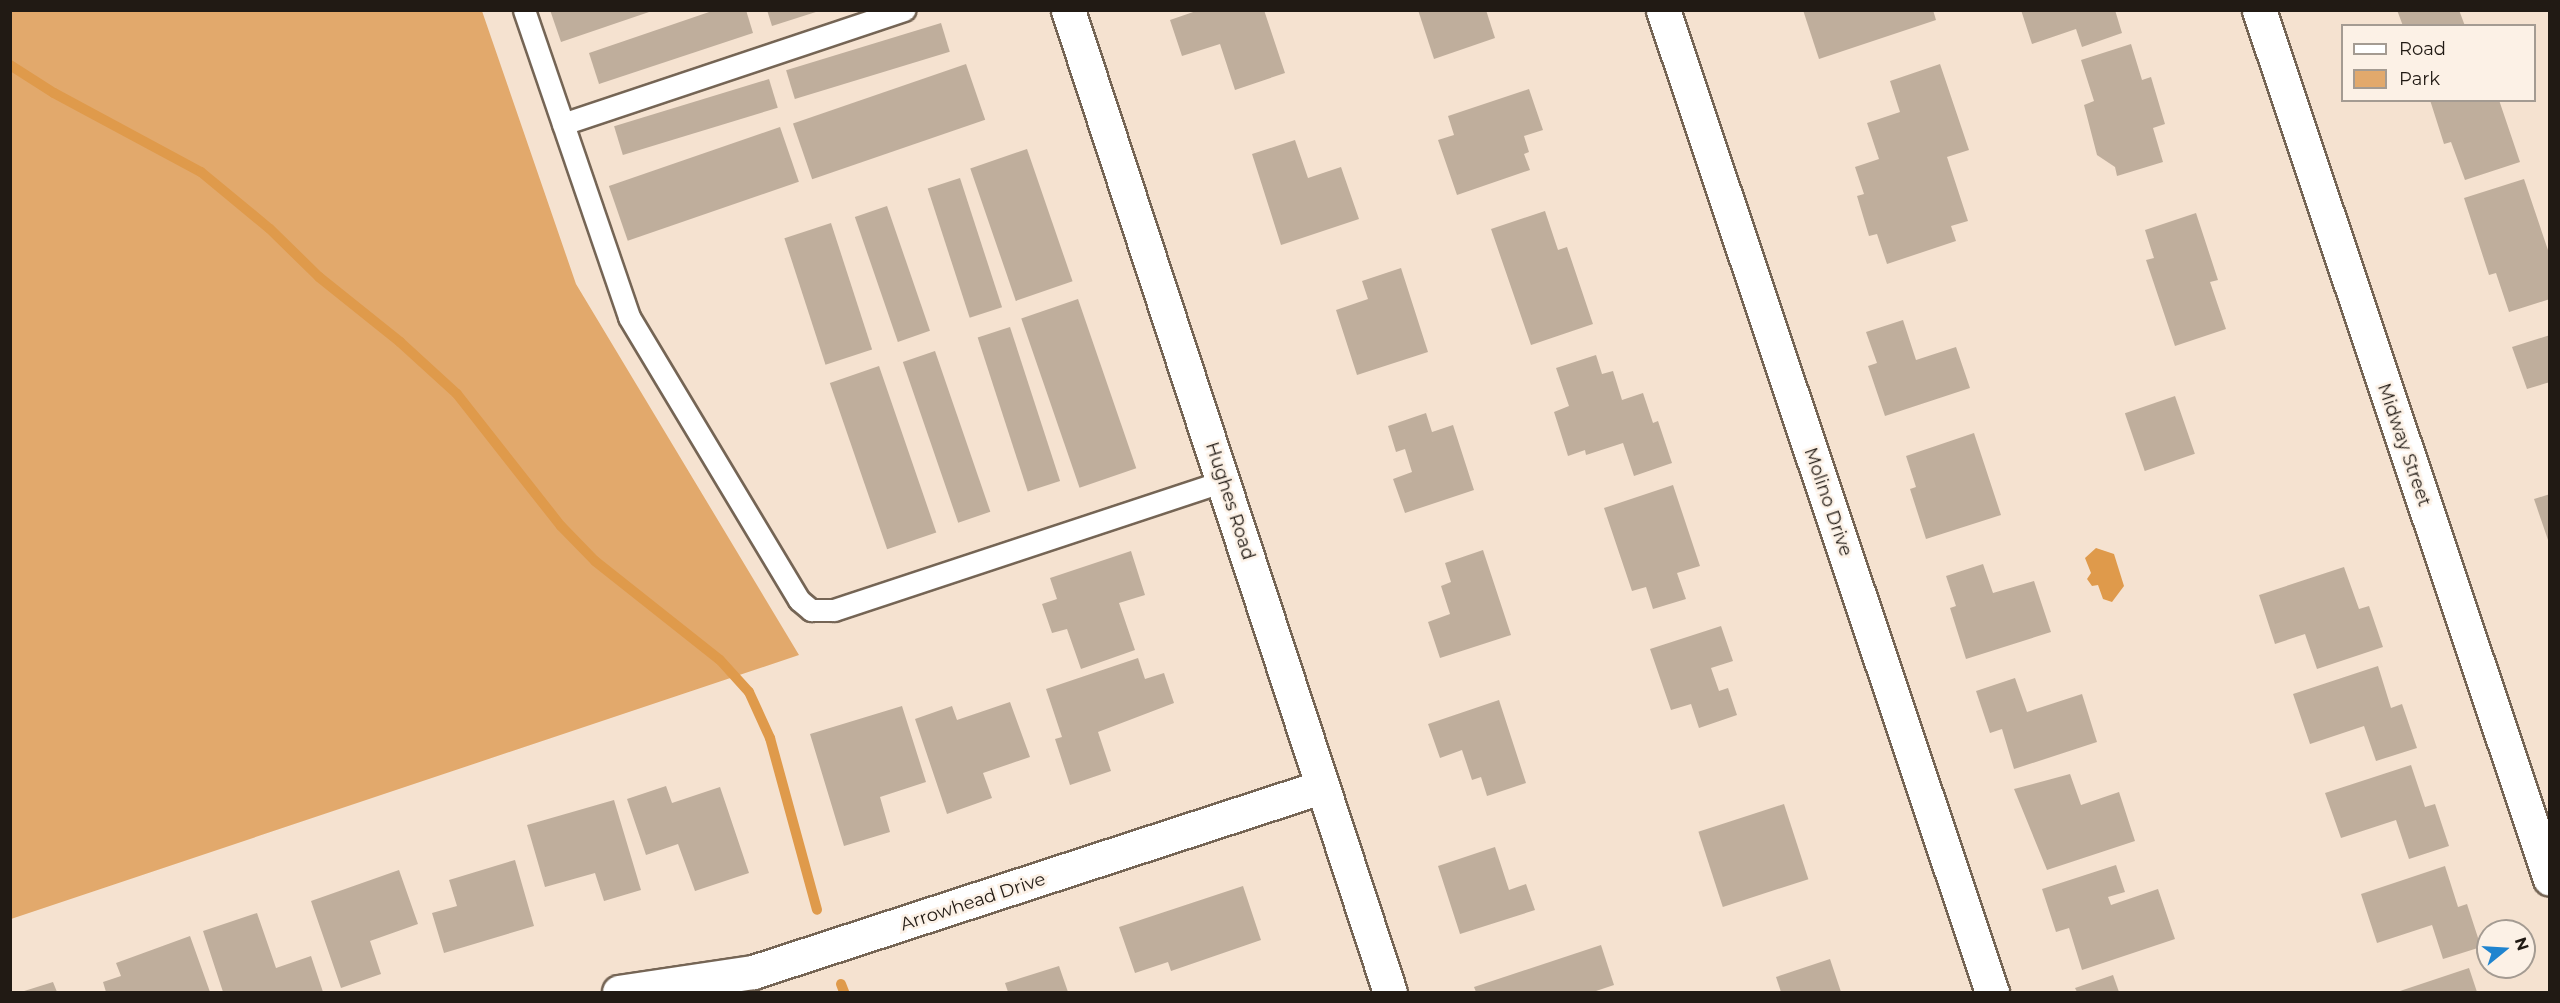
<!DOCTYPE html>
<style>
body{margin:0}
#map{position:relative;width:2560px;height:1003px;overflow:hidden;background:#f5e2d0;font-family:Montserrat,sans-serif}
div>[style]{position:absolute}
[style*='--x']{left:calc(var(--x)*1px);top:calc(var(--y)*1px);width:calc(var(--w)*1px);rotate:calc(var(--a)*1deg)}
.green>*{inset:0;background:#e2a96c}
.water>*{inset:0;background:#df9a4b}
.stream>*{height:10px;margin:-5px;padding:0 5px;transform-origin:5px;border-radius:5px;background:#df9a4b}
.building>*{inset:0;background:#bfae9c;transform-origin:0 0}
.roads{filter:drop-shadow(2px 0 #756555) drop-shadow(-2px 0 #756555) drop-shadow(0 2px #756555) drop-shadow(0 -2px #756555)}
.service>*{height:21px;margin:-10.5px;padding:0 10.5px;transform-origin:10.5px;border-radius:10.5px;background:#fff}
.minor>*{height:33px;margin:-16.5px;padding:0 16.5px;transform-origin:16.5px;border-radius:16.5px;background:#fff}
span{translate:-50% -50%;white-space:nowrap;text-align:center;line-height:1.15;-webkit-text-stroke:5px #fcf1e6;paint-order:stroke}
.street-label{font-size:18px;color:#211a14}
.frame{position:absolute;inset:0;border:12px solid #211a14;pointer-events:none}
.legend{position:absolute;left:2341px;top:24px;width:195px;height:78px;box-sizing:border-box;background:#fcf1e6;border:2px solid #a49b92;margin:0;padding:8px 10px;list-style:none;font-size:18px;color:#211a14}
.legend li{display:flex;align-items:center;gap:12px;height:30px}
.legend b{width:30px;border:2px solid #a49b92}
.north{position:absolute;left:2476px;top:919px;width:60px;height:60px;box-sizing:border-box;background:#fcf1e6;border:2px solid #a49b92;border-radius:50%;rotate:72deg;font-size:16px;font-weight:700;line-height:24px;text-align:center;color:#211a14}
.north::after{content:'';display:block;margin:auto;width:21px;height:27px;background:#1f84cf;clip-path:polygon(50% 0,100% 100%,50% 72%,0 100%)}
</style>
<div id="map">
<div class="green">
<i style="clip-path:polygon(10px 11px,482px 11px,576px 284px,799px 655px,11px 919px)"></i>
</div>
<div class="water">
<i style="clip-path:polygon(2096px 548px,2114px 554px,2124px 586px,2112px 602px,2103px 599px,2098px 585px,2092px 586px,2087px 579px,2091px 573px,2085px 558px)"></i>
</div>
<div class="stream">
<i style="--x:10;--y:65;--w:52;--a:32.5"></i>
<i style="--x:54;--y:93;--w:167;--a:28.3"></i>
<i style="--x:201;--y:172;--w:89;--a:39.6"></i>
<i style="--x:270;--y:229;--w:69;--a:44.4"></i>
<i style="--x:319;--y:277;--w:104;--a:38.7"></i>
<i style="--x:400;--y:342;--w:77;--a:42.4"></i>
<i style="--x:457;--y:394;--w:168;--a:51.8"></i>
<i style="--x:561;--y:526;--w:49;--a:45.8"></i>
<i style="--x:595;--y:561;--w:159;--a:38.4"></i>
<i style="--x:720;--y:660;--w:43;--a:47.8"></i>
<i style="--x:749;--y:692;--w:51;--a:65.5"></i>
<i style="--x:770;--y:738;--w:178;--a:74.7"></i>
<i style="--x:841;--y:984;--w:9;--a:69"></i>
</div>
<div class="building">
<i style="clip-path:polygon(550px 10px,652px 10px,652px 11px,561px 42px)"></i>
<i style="clip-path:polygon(715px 10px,746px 10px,753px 33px,599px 84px,589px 53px)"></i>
<i style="clip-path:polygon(767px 10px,819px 10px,819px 11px,772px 26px)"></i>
<i style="clip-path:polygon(1199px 10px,1264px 10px,1285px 73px,1235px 90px,1220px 44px,1182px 56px,1170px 20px)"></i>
<i style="clip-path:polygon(1418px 10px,1486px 10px,1495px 38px,1434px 59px)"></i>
<i style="clip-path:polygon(1803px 10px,1933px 10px,1936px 20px,1819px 59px)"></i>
<i style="clip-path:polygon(2021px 10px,2115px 10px,2122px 33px,2082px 47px,2076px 29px,2032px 44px)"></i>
<i style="clip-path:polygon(2397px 10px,2459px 10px,2465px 26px,2403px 26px)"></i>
<i style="left:941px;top:23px;width:30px;height:162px;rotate:73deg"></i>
<i style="clip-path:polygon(2131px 44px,2142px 80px,2151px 77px,2165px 124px,2153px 128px,2163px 162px,2117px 176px,2115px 167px,2097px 155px,2084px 105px,2094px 101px,2081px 60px)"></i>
<i style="left:966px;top:64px;width:59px;height:183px;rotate:71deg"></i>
<i style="clip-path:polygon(1940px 64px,1969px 150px,1947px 157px,1968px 221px,1951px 226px,1956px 241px,1887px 264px,1877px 234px,1869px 236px,1857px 196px,1864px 194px,1855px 167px,1879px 159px,1867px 123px,1900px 112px,1890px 81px)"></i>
<i style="left:769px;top:79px;width:30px;height:162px;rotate:73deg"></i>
<i style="clip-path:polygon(1529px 89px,1543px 130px,1524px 136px,1529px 152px,1524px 154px,1530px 170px,1457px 195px,1438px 140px,1454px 135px,1448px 116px)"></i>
<i style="clip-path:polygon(2430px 100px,2499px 100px,2520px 162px,2465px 180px,2451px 142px,2444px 144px)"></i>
<i style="left:780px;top:127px;width:58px;height:181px;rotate:71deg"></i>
<i style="clip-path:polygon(1295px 140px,1308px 178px,1341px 167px,1359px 219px,1281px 245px,1252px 154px)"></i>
<i style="left:1027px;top:149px;width:140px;height:60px;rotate:71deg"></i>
<i style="left:960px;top:178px;width:136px;height:34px;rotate:72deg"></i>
<i style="clip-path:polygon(2524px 179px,2550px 256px,2550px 299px,2509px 312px,2496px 273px,2489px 275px,2464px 198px)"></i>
<i style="left:887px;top:206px;width:132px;height:34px;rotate:71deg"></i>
<i style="clip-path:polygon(1545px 211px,1558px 250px,1567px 247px,1593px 324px,1531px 345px,1491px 229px)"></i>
<i style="clip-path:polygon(2196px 213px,2218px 280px,2210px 282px,2226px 329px,2175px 346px,2146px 260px,2154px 258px,2145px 230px)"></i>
<i style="left:831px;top:223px;width:133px;height:49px;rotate:72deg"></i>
<i style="clip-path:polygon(1401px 268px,1428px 352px,1357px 375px,1336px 310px,1368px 299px,1362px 281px)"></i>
<i style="left:1078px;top:299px;width:179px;height:60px;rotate:71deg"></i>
<i style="clip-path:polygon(1903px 320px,1916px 360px,1956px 347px,1970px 388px,1885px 416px,1868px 366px,1877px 363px,1866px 332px)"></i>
<i style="left:1010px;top:327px;width:162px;height:34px;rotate:72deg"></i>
<i style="clip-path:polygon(2550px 335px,2550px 382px,2527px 389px,2512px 347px)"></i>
<i style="left:935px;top:351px;width:170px;height:34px;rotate:71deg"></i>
<i style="clip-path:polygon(1596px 355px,1602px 374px,1613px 371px,1622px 400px,1643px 393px,1653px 423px,1658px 421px,1672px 463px,1634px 476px,1623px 443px,1586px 455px,1585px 450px,1568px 456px,1554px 412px,1569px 406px,1556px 368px)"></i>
<i style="left:879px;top:366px;width:176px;height:52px;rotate:71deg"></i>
<i style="left:2175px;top:396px;width:61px;height:53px;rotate:71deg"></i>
<i style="clip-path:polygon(1426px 413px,1432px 432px,1453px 425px,1474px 490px,1405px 513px,1393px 479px,1412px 472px,1405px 449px,1396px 452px,1388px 426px)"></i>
<i style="clip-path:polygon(1974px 433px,2001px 515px,1926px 539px,1910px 489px,1916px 487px,1906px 456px)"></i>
<i style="clip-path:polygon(1673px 485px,1700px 566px,1677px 573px,1686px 599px,1653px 609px,1646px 587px,1632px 591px,1604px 508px)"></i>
<i style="clip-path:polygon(2550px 494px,2550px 543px,2549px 543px,2534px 499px)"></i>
<i style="clip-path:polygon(1483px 550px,1511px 635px,1440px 658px,1428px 622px,1450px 614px,1441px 586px,1451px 582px,1445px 563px)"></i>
<i style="clip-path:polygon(1131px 551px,1145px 595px,1119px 603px,1135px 650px,1081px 669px,1067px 629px,1052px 633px,1042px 604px,1057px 599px,1050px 578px)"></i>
<i style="clip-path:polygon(1983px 564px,1993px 593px,2034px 581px,2051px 632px,1966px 659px,1950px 608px,1956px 606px,1946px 576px)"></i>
<i style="clip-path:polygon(2344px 567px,2359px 609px,2369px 606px,2383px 647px,2317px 669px,2305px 634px,2275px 644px,2259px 595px)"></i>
<i style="clip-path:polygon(1721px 626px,1733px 661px,1711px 668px,1719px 691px,1728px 688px,1737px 715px,1699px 728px,1691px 704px,1671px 710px,1650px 649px)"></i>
<i style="clip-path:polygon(1138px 658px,1145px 679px,1164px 673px,1174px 703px,1098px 732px,1111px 771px,1070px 785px,1055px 739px,1062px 737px,1046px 689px)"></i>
<i style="clip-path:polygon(2378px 666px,2391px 708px,2402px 704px,2417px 748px,2376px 761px,2364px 726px,2310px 744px,2293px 694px)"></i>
<i style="clip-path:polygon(2015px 678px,2027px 712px,2082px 694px,2097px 742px,2014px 769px,2002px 729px,1990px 733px,1976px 691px)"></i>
<i style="clip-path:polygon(1499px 700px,1526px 783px,1487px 796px,1481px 777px,1472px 780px,1462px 750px,1440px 758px,1428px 724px)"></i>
<i style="clip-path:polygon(1010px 702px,1030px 757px,983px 773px,992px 798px,947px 814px,915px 719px,952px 706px,957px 720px)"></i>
<i style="clip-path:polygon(902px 706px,926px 782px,880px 797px,890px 832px,844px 846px,810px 734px)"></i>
<i style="clip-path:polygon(2411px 765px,2425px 807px,2435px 804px,2449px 846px,2409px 859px,2396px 820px,2341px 838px,2325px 793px)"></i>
<i style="clip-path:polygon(2070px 774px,2081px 805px,2119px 792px,2135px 841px,2047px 870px,2014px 789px)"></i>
<i style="clip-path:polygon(666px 786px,672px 803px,720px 787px,749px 873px,695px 891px,678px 844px,646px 855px,627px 799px)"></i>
<i style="clip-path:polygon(614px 800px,641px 890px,604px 901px,595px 873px,545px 887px,527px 825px)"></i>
<i style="left:1784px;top:804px;width:79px;height:90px;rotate:72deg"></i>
<i style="clip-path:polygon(1495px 847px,1509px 890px,1526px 884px,1535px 910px,1460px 934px,1438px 866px)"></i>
<i style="clip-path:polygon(515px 860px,534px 926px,444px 953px,432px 913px,457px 906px,449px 880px)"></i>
<i style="clip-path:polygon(2116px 865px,2125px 892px,2108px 897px,2111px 905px,2158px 889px,2175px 939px,2082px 970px,2069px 928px,2056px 932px,2042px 889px)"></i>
<i style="clip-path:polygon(2445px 866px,2458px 907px,2467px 904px,2481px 947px,2443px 959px,2432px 925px,2377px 943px,2361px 894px)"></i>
<i style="clip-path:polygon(399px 870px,418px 924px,370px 941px,381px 974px,341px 988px,311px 901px)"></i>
<i style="clip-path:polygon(1243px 886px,1261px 940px,1171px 971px,1168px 962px,1135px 973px,1119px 927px)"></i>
<i style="clip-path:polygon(257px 913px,276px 968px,311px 956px,323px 992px,223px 992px,203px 931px)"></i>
<i style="clip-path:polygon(190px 936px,210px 992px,106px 992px,103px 982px,121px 976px,116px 963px)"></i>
<i style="clip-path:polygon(1601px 945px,1614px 985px,1593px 992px,1476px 992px,1474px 987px)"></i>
<i style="clip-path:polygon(1830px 959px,1841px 992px,1781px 992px,1776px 977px)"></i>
<i style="clip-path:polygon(1059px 966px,1068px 992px,1008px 992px,1005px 983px)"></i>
<i style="clip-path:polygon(2469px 968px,2477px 992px,2397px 992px)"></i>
<i style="clip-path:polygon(2113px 975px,2119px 992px,2077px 992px,2075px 988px)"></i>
<i style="clip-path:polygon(53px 982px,57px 992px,21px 992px)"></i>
</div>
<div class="roads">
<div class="service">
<i style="--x:524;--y:10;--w:324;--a:71.1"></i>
<i style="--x:629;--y:317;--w:330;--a:59"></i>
<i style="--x:799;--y:600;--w:16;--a:40"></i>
<i style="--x:811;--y:610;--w:23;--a:0"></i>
<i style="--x:834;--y:610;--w:411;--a:-18.3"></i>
<i style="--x:563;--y:124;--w:360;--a:-18.5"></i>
</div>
<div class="minor">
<i style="--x:1068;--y:10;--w:1033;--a:71.85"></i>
<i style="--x:1663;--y:10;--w:1036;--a:71.48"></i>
<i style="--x:2259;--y:10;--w:916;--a:71.49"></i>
<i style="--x:619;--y:992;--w:135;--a:-8.5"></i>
<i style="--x:753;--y:972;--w:597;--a:-18.04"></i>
</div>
</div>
<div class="street-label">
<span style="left:2404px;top:445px;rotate:71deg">Midway Street</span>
<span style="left:1230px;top:501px;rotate:72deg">Hughes Road</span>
<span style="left:1828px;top:502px;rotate:71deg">Molino Drive</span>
<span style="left:973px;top:902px;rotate:-18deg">Arrowhead Drive</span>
</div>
<div class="frame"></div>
<ul class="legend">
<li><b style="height:8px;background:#fff"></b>Road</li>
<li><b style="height:16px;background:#e2a96c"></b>Park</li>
</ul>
<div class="north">N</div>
</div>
